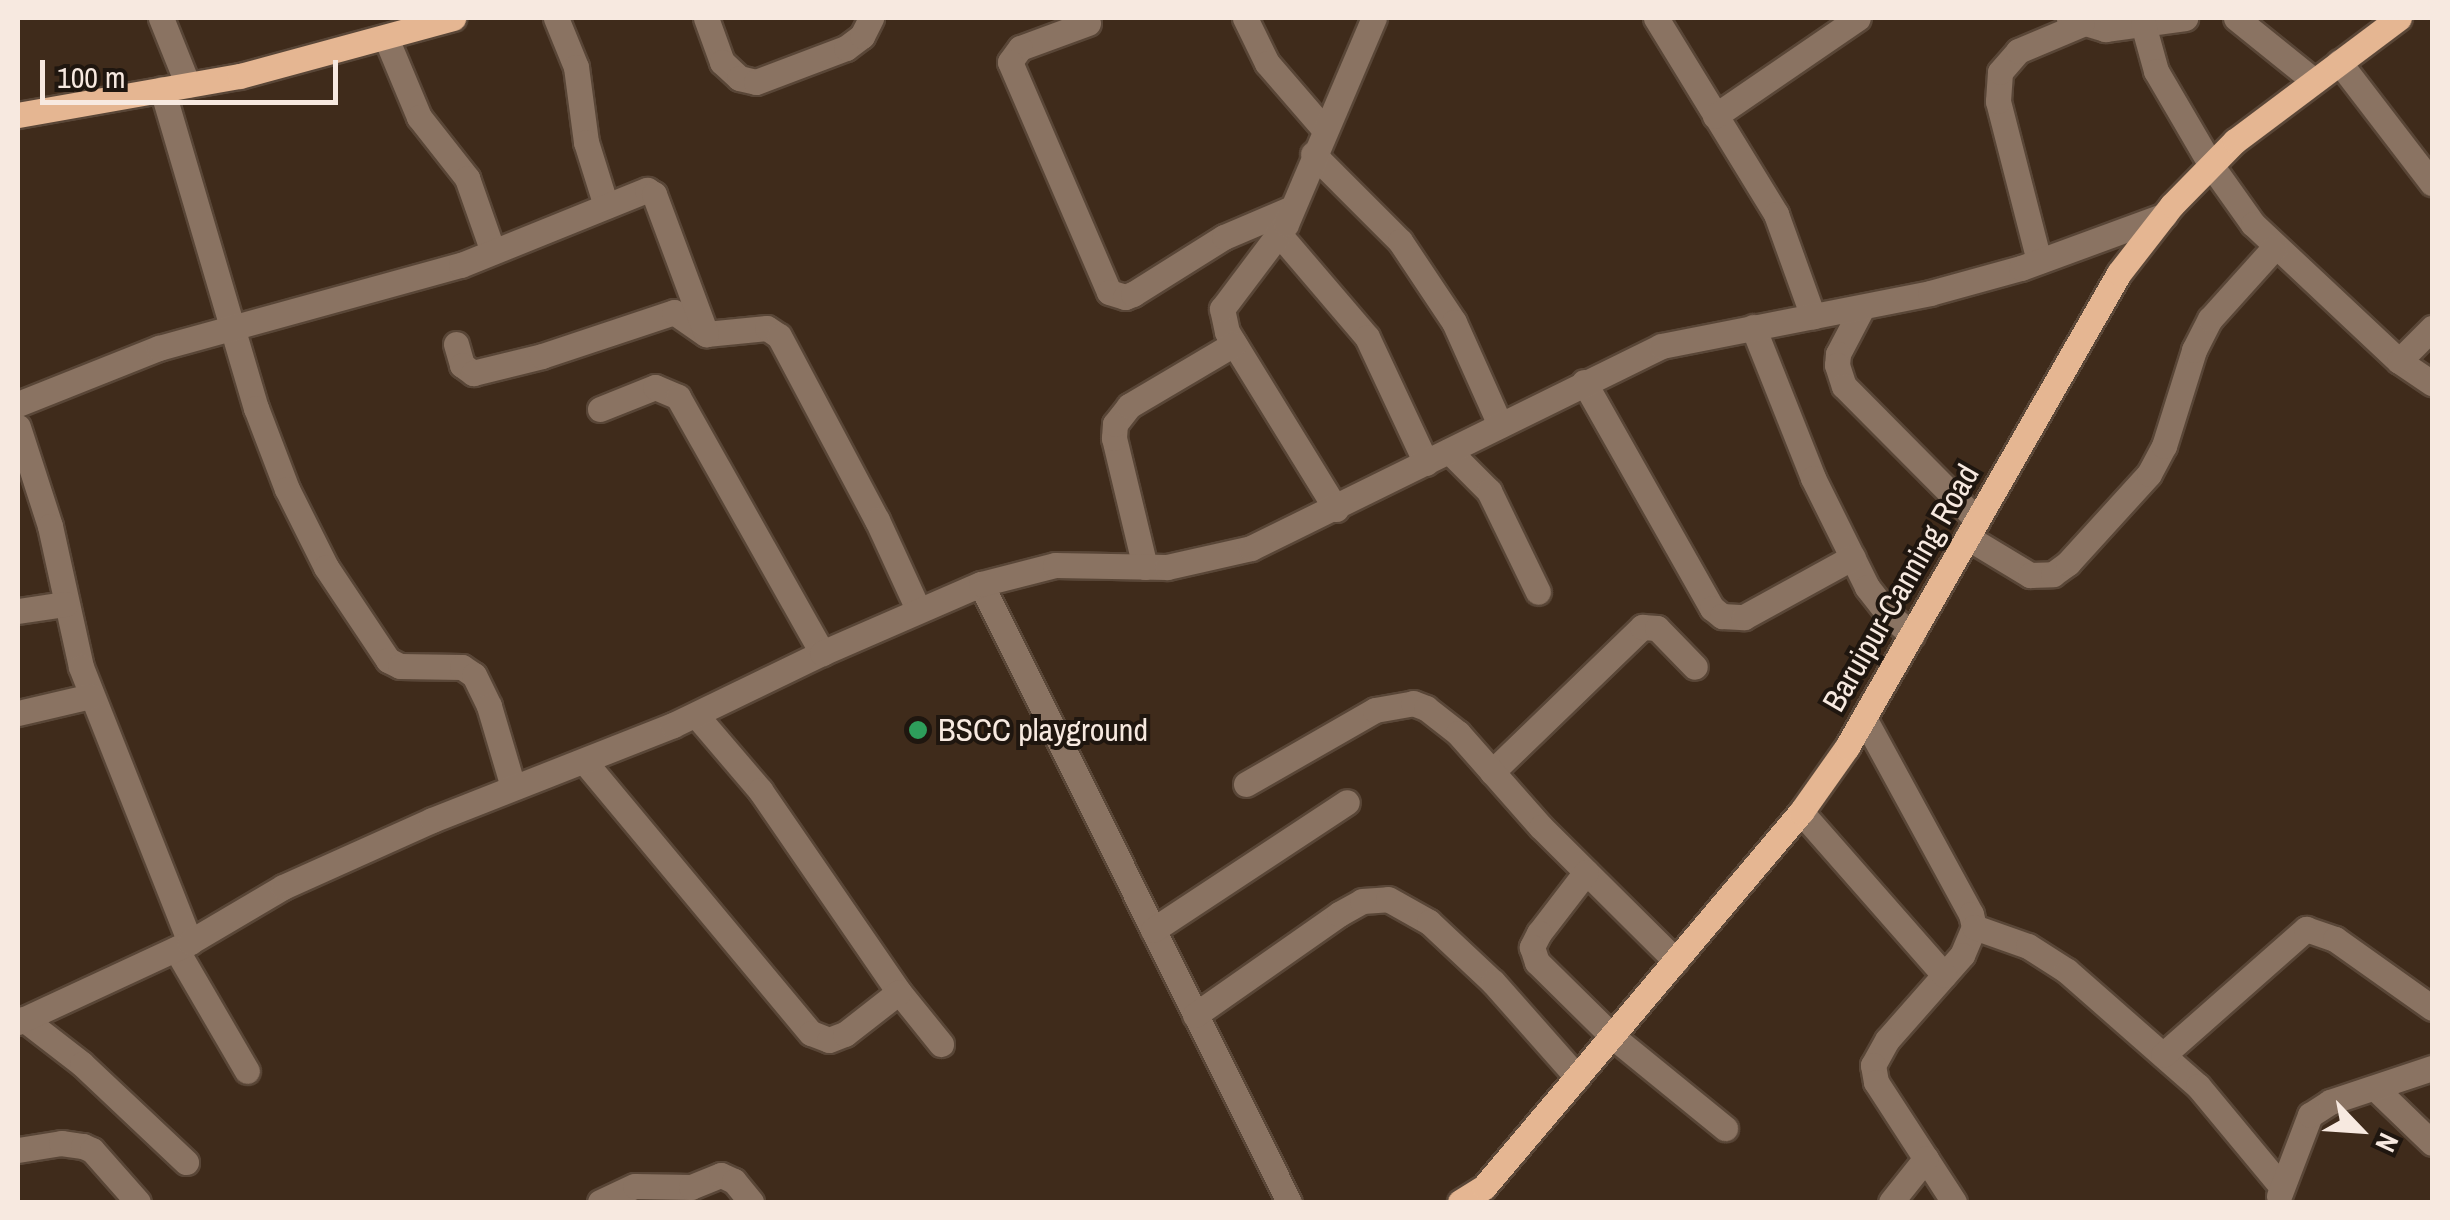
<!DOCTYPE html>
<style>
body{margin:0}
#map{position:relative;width:2450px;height:1220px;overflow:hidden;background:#3f2b1b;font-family:"Archivo Narrow",sans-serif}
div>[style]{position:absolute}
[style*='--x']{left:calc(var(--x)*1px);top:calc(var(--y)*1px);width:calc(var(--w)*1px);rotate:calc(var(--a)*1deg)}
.roads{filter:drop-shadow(2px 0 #594637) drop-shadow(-2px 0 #594637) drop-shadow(0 2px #594637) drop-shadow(0 -2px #594637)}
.minor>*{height:25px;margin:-12.5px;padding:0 12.5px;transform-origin:12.5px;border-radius:12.5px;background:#8a7362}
.major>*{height:25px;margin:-12.5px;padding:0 12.5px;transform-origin:12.5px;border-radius:12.5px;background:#e5b692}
.dots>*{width:28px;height:28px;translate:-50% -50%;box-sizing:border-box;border:5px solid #1f160f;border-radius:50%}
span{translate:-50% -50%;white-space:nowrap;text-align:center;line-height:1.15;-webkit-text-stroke:8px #1f160f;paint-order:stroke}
.street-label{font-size:32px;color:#f7e9e0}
.poi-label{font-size:32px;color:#f7e9e0}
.left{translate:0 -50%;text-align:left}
.frame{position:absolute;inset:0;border:20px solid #f7e9e0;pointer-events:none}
.north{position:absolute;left:2310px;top:1080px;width:100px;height:100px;-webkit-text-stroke:8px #1f160f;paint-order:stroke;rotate:115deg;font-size:28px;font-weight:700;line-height:40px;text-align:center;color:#f7e9e0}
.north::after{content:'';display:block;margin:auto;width:35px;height:45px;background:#f7e9e0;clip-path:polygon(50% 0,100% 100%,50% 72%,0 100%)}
.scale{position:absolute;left:40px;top:60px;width:298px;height:45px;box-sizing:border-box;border:5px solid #f7e9e0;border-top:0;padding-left:12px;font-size:30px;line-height:35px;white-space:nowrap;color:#f7e9e0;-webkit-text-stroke:8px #1f160f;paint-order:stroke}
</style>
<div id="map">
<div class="roads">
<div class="minor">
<i style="--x:161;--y:18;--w:72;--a:68.1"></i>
<i style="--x:556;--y:18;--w:53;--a:67.8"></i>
<i style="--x:576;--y:67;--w:76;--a:82.4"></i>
<i style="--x:586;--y:142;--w:67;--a:72.6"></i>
<i style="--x:706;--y:18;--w:47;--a:70"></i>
<i style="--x:722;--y:62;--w:23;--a:43"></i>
<i style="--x:739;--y:78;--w:17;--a:13"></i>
<i style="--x:756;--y:82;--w:96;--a:-20.7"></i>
<i style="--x:846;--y:48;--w:20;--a:-37"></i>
<i style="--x:862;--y:36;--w:20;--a:-63"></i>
<i style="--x:1245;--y:18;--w:50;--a:63.9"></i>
<i style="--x:1267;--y:63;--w:87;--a:49.2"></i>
<i style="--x:1656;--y:18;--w:230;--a:58.5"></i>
<i style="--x:1776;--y:214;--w:109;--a:70.2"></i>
<i style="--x:2069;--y:18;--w:38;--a:17"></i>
<i style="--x:2105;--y:29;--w:81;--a:-7.8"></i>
<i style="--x:2236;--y:18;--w:100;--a:38.9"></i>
<i style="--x:1088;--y:23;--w:72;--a:159.8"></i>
<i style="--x:1020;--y:48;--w:17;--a:126"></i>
<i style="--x:1010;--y:62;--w:250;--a:66.7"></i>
<i style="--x:1109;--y:292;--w:17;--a:17"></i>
<i style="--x:1125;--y:297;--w:9;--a:-21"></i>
<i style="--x:1133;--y:294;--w:107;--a:-32.1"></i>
<i style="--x:1224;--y:237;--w:74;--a:-23.1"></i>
<i style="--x:2143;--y:24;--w:49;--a:74.5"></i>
<i style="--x:2156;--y:71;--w:109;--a:59.7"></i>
<i style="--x:2211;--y:165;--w:72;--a:54.6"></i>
<i style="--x:2253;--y:224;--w:200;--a:43.2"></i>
<i style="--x:2399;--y:361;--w:40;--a:34"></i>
<i style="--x:386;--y:38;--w:86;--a:67.3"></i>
<i style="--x:419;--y:117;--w:78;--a:51.8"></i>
<i style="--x:467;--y:178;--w:78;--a:70.6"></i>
<i style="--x:2339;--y:62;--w:153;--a:52.5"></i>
<i style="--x:162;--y:89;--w:333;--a:73.6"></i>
<i style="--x:256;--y:408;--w:87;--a:69.1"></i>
<i style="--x:287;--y:489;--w:87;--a:63.4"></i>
<i style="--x:326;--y:567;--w:112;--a:56.3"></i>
<i style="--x:388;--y:660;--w:13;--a:27"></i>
<i style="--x:400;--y:666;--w:62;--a:0.9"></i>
<i style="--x:462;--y:667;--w:14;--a:34"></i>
<i style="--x:474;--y:675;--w:34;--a:64"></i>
<i style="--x:489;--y:706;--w:84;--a:73.5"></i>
<i style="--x:1715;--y:116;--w:173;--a:-34.4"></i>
<i style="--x:1313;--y:154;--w:123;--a:45"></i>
<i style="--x:1400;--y:241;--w:97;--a:56.3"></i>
<i style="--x:1454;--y:322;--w:113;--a:65.9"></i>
<i style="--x:1279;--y:234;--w:135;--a:49.5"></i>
<i style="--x:1367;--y:337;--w:139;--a:64.9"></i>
<i style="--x:2039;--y:261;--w:165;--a:-104.4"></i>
<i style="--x:1998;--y:101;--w:29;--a:-86"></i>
<i style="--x:2000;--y:72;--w:28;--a:-49"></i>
<i style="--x:2018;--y:51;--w:69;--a:-22.9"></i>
<i style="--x:1862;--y:308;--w:52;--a:117.6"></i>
<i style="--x:1838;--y:354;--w:11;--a:95"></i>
<i style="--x:1837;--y:365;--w:22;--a:72"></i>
<i style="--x:1844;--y:386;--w:189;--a:45.2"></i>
<i style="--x:1753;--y:327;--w:162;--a:68.3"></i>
<i style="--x:1813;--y:478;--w:122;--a:63.6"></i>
<i style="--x:1867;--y:587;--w:34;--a:52"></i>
<i style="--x:1888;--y:614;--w:32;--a:41"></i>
<i style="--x:456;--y:344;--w:22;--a:74"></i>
<i style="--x:462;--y:365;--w:14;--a:36"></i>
<i style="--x:473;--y:373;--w:71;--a:-13.8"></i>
<i style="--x:542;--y:356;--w:139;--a:-18.4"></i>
<i style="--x:674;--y:312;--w:39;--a:35"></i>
<i style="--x:706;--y:334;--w:61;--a:-5.6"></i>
<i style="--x:767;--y:328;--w:14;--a:34"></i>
<i style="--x:779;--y:336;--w:208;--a:62"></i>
<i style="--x:877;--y:520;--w:98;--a:65.3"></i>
<i style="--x:2399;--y:361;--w:47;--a:-45"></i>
<i style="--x:1584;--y:382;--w:260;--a:60.5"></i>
<i style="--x:1712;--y:608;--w:13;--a:39"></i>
<i style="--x:1722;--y:616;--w:22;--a:3"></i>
<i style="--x:1744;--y:617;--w:124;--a:-28.8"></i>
<i style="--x:18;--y:404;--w:152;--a:-21.7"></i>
<i style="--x:159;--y:348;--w:313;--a:-15.4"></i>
<i style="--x:461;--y:265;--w:201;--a:-22"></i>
<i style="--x:647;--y:190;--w:8;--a:30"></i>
<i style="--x:654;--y:194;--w:149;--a:69.6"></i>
<i style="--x:600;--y:409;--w:59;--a:-21.8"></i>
<i style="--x:655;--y:387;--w:25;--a:23"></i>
<i style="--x:678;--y:397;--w:294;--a:60.6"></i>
<i style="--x:18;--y:427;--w:104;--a:72.1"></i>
<i style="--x:50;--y:526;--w:144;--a:77.6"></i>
<i style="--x:81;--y:667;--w:296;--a:68.4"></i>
<i style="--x:1449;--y:451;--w:57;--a:45"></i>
<i style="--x:1489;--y:491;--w:112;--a:64.1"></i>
<i style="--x:1336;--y:509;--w:208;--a:-121.6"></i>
<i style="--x:1227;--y:332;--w:24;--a:-102"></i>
<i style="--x:1222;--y:309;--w:106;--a:-53"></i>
<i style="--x:1286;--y:224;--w:224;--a:-66.9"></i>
<i style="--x:1967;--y:537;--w:74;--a:31.1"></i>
<i style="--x:2030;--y:575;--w:23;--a:-2"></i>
<i style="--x:2053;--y:574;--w:19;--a:-36"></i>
<i style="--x:2068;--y:563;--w:120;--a:-47.7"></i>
<i style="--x:2149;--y:474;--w:32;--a:-62"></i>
<i style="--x:2164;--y:446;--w:101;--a:-72.6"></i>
<i style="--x:2194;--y:350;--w:35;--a:-63"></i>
<i style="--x:2210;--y:319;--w:96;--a:-48"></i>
<i style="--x:1145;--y:567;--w:133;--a:-103.5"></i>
<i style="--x:1114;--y:438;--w:14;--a:-86"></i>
<i style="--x:1115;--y:424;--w:23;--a:-52"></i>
<i style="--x:1129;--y:406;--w:122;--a:-30.6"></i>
<i style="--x:981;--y:584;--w:690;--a:63.51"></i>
<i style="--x:18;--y:611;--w:48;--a:-8.5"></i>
<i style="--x:18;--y:713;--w:75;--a:-13.1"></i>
<i style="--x:696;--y:715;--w:99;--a:49.5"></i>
<i style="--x:760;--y:790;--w:245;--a:55.5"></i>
<i style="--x:899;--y:992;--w:67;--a:51.1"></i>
<i style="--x:1864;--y:718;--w:223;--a:61.4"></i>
<i style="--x:1971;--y:914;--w:13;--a:77"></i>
<i style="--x:1974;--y:927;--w:30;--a:113"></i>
<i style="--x:1962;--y:955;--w:113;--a:131.4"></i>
<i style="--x:1887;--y:1040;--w:29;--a:119"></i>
<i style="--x:1873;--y:1065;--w:17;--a:80"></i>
<i style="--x:1876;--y:1082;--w:143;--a:57"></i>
<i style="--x:584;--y:761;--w:354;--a:50.2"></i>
<i style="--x:811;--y:1033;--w:19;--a:21"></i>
<i style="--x:829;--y:1040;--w:17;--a:-21"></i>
<i style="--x:845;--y:1034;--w:68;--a:-37.9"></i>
<i style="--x:1492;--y:772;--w:209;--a:-44"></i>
<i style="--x:1642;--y:627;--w:15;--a:4"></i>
<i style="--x:1657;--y:628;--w:54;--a:45.7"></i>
<i style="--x:1246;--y:784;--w:149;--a:-29.8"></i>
<i style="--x:1375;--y:710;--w:39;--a:-10"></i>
<i style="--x:1413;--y:703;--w:14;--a:21"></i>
<i style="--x:1426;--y:708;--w:41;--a:38"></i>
<i style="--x:1458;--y:733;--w:125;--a:48.6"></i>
<i style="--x:1541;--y:827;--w:190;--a:44.8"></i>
<i style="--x:1801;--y:812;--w:217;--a:48.7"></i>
<i style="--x:1586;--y:872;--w:77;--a:127.6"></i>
<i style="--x:1539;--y:933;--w:16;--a:117"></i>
<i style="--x:1532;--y:947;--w:16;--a:72"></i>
<i style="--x:1537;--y:962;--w:105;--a:44.6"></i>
<i style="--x:1612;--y:1036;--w:146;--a:39.2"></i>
<i style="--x:1974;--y:927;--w:57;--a:19.4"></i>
<i style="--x:2028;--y:946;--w:46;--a:32.7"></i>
<i style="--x:2067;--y:971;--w:174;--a:41.3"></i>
<i style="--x:2198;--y:1086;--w:131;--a:50.3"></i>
<i style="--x:1153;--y:930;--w:232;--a:-33.4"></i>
<i style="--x:176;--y:949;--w:141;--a:59.8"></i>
<i style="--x:1195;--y:1015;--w:176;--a:-35"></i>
<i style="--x:1339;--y:914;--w:26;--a:-29"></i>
<i style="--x:1362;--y:901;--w:26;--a:-4"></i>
<i style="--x:1388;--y:899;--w:47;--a:29.3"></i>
<i style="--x:1429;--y:922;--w:88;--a:43.2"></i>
<i style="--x:1493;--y:982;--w:127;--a:48.5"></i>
<i style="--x:24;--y:1019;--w:73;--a:37.8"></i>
<i style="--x:82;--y:1064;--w:143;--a:43.3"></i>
<i style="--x:18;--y:1022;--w:190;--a:-24.9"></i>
<i style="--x:190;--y:942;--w:108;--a:-30.6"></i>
<i style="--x:283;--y:887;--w:163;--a:-24.2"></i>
<i style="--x:432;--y:820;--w:259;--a:-21.5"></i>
<i style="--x:673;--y:725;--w:165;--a:-25.8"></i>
<i style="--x:822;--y:653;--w:173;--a:-23.5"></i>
<i style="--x:981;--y:584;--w:76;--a:-14.4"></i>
<i style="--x:1055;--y:565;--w:112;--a:1"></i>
<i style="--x:1167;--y:567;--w:86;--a:-12.7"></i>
<i style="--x:1251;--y:548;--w:457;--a:-26.2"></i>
<i style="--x:1661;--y:346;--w:274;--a:-11.1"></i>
<i style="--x:1930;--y:293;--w:94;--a:-15.4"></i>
<i style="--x:2021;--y:268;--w:153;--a:-20.2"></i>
<i style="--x:2163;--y:1055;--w:191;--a:-41.4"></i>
<i style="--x:2306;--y:929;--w:31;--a:19"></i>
<i style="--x:2335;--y:939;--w:119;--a:35.4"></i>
<i style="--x:2375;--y:1088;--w:79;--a:44"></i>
<i style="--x:18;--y:1150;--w:44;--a:-9.2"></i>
<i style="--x:61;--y:1143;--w:22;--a:8"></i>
<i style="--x:83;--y:1146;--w:10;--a:24"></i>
<i style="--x:92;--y:1150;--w:69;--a:48.5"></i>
<i style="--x:2279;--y:1196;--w:87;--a:-69.1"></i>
<i style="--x:2310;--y:1115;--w:24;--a:-33"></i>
<i style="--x:2330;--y:1102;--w:108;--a:-18.4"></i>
<i style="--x:600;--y:1202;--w:38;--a:-25"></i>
<i style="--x:635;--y:1186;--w:56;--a:1"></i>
<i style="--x:691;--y:1187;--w:32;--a:-22"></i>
<i style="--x:721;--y:1175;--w:14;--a:25"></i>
<i style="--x:734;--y:1181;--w:27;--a:51"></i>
<i style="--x:1891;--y:1202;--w:56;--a:-51.5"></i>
</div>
<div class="major">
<i style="--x:18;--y:115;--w:225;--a:-10"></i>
<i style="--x:240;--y:76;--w:221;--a:-15.2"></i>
<i style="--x:1460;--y:1202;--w:28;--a:-32"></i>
<i style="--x:1484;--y:1187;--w:491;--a:-49.8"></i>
<i style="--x:1801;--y:812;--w:80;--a:-54.7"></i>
<i style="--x:1847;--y:747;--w:546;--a:-60.15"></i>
<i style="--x:2119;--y:273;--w:86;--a:-52.1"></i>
<i style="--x:2172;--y:205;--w:90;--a:-45.5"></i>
<i style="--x:2235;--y:141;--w:205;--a:-36.9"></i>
</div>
</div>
<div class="dots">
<i style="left:918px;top:730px;background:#2e9e5b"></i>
</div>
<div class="street-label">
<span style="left:1901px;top:588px;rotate:-60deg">Baruipur-Canning Road</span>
</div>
<div class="poi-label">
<span class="left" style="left:938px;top:730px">BSCC playground</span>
</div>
<div class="frame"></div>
<div class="north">N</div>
<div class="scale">100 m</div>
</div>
